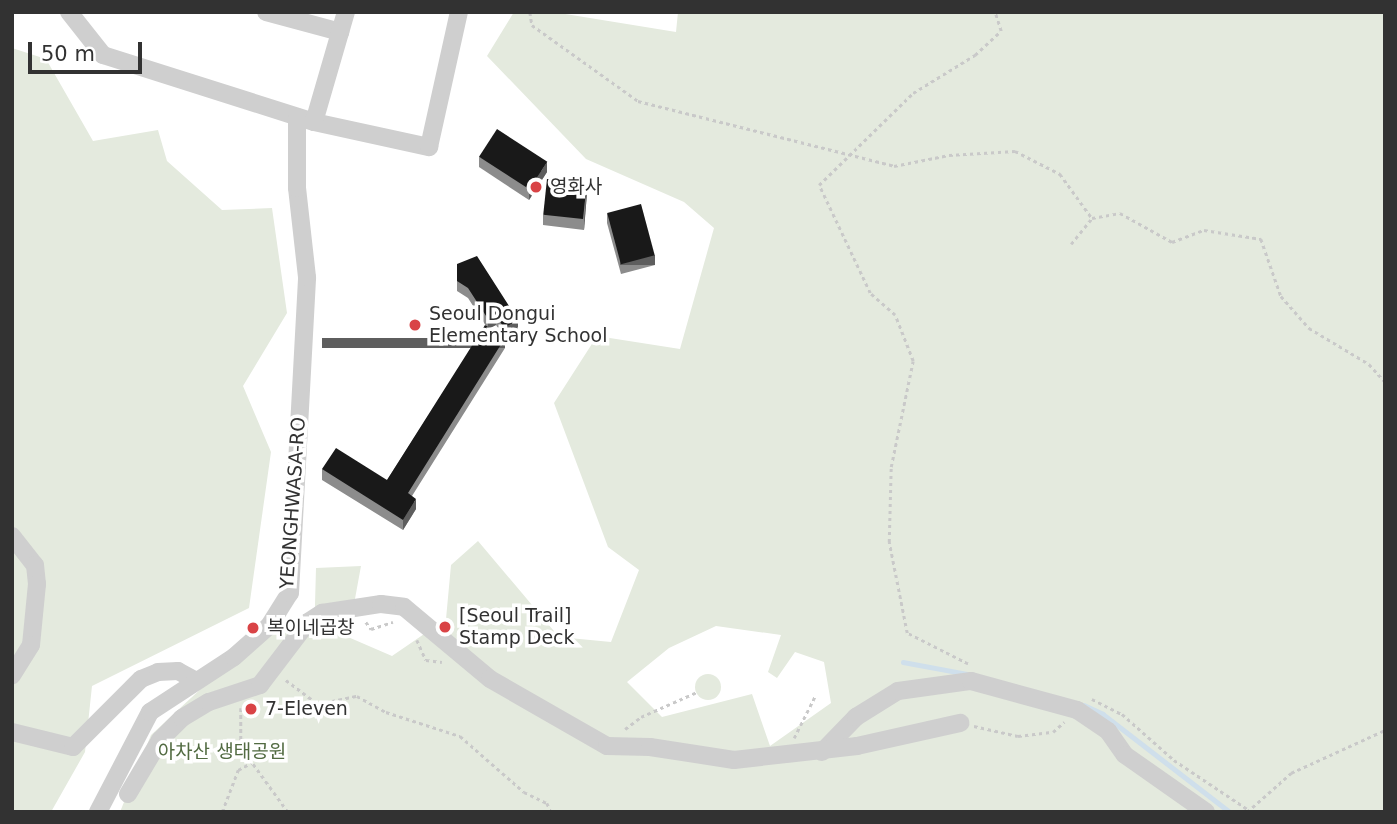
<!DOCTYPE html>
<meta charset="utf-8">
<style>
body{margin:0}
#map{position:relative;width:1397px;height:824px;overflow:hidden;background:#fff;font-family:"DejaVu Sans","Noto Sans KR",sans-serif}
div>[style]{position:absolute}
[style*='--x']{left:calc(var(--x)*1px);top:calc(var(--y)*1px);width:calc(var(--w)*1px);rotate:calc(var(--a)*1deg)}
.green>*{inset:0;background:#e4eade}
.round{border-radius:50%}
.stream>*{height:4.5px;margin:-2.25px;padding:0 2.25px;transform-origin:2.25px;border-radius:2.25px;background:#cfdfeb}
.path>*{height:2.5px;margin-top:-1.25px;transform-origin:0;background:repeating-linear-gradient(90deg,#c9c9c9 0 3.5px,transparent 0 7px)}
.minor>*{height:18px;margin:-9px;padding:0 9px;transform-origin:9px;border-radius:9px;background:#cfcfcf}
.wall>*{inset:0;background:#8c8c8c}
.shaded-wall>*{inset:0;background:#5e5e5e;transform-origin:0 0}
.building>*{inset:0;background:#191919;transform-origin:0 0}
.dots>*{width:19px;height:19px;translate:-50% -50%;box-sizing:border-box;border:4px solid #fff;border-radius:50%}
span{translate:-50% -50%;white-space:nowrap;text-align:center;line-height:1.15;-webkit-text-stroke:7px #fff;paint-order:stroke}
.poi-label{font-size:19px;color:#323232}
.left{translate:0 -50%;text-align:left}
.street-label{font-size:19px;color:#323232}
.park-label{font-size:19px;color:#526b42}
.frame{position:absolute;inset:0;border:14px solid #323232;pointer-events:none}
.scale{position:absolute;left:28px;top:42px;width:114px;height:32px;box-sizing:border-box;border:4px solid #323232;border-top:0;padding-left:9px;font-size:21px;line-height:24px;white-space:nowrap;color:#323232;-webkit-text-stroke:5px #fff;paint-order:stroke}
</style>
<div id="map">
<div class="green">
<i style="clip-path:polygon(evenodd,514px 12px,553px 12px,676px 32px,678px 12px,1385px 12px,1385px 812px,120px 812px,151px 735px,205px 685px,269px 632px,302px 618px,314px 640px,316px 568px,361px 566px,348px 637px,392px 656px,446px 619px,451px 565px,478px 541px,559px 637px,611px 642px,639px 570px,608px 547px,554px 403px,597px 336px,680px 349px,714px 228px,684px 202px,586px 159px,487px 56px,514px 12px,716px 626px,781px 635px,768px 672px,777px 678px,795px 652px,824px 662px,831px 703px,770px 746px,752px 694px,662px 717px,627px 682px,669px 648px,716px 626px)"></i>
<i style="clip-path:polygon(12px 48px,46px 59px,93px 141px,158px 130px,167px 161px,222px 210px,272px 208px,287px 313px,243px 386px,271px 452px,249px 608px,92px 686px,85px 752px,51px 812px,12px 812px)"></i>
<i class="round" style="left:695px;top:674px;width:26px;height:26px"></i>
</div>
<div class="stream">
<i style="--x:903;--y:662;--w:66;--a:10.5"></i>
<i style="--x:1084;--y:705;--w:21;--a:25"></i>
<i style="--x:1103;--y:714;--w:160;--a:37.7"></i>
</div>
<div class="path">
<i style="--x:530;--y:12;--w:13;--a:81"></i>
<i style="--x:532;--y:25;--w:130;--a:35.6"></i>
<i style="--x:638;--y:101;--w:264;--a:14.2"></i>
<i style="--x:894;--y:166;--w:56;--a:-11.3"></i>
<i style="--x:949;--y:155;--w:66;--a:-3.5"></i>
<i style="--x:1015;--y:151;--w:51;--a:27.1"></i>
<i style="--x:1060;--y:174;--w:54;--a:54"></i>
<i style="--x:1092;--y:218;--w:28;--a:-10"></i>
<i style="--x:1120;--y:213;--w:60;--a:29.1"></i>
<i style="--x:1172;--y:242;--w:34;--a:-21"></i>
<i style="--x:1204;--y:230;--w:58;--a:9"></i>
<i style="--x:1261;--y:239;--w:60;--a:70.7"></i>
<i style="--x:1281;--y:296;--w:43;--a:48.8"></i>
<i style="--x:1309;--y:328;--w:70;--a:31"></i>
<i style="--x:1369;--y:364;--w:24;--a:48"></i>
<i style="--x:1071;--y:244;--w:33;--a:-51"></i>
<i style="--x:366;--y:622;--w:9;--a:54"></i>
<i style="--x:371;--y:629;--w:23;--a:-18"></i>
<i style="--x:417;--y:640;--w:22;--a:66"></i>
<i style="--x:426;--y:660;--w:16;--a:7"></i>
<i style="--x:968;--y:664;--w:68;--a:-153.1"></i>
<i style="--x:907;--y:633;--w:93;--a:-101.2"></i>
<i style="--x:889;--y:542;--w:75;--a:-88.5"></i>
<i style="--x:891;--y:467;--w:108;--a:-78.3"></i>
<i style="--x:913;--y:361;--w:49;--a:-111.4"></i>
<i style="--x:895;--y:315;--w:33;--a:-139"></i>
<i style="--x:870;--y:293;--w:119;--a:-115.3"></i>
<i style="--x:819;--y:185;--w:132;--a:-44.4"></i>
<i style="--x:913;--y:93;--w:73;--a:-31.5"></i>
<i style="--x:975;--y:55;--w:35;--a:-43"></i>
<i style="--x:1001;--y:31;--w:20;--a:-108"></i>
<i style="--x:286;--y:680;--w:40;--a:37"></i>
<i style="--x:318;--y:704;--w:40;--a:-12"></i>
<i style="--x:357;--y:696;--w:33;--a:29"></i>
<i style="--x:386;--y:712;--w:78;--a:18"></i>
<i style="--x:460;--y:736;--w:85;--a:41.2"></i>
<i style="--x:524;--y:792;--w:25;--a:26"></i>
<i style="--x:547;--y:803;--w:10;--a:66"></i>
<i style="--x:1092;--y:699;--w:34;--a:27"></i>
<i style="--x:1122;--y:714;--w:69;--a:41.5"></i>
<i style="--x:1174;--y:760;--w:90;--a:33.7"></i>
<i style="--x:241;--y:708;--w:39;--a:90"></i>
<i style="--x:241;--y:747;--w:80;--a:54.1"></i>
<i style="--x:974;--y:726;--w:45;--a:12.8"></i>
<i style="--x:1018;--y:736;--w:35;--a:-7"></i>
<i style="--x:1053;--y:732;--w:15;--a:-42"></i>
<i style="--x:625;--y:729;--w:20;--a:-37"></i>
<i style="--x:641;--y:717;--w:61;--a:-24.1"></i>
<i style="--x:794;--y:738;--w:47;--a:-63.4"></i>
<i style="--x:222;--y:812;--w:45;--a:-69.1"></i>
<i style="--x:238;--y:770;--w:15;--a:-28"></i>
<i style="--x:1247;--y:812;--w:59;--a:-41.6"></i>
<i style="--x:1291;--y:773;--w:103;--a:-24.6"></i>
</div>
<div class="minor">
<i style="--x:69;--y:12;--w:55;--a:51.7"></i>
<i style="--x:103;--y:55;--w:221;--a:17.6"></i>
<i style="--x:314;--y:122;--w:118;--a:12.3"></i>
<i style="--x:429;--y:147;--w:138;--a:-77.5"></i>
<i style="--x:266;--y:12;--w:77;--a:15.1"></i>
<i style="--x:314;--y:122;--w:115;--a:-73.8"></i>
<i style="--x:12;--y:536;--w:37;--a:52"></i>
<i style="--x:35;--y:565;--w:19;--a:84"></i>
<i style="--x:37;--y:584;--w:61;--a:95.6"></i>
<i style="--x:31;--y:645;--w:36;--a:122"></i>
<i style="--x:12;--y:732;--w:63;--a:13.8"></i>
<i style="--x:73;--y:747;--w:96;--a:-45"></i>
<i style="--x:141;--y:679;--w:18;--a:-22"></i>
<i style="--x:158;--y:672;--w:20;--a:-3"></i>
<i style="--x:178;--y:671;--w:18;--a:29"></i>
<i style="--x:822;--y:752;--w:49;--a:-45.8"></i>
<i style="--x:856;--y:717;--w:49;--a:-31.8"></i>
<i style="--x:898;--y:691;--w:74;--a:-7.8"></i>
<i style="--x:971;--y:681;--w:110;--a:15.3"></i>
<i style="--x:1077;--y:710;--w:37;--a:34"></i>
<i style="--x:1108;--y:731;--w:29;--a:55"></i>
<i style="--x:1125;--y:755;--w:99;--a:35.1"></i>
<i style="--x:128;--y:794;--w:63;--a:-59.3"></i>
<i style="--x:160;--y:740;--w:31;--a:-45"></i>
<i style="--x:182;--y:718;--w:31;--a:-31"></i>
<i style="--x:209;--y:702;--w:54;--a:-18.4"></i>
<i style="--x:260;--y:685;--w:79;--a:-52.7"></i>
<i style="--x:308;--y:622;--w:17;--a:-33"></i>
<i style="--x:322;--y:613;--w:60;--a:-8.7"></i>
<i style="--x:381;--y:604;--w:23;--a:7"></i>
<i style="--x:404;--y:607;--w:112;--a:39.9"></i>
<i style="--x:490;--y:679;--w:135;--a:29.8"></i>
<i style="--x:607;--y:746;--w:43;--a:1.3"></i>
<i style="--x:650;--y:747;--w:85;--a:8.8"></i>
<i style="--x:734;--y:760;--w:124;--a:-6.5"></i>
<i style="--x:857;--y:746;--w:106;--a:-12.6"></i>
<i style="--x:98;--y:812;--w:113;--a:-62.5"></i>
<i style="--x:150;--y:712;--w:100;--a:-33.2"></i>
<i style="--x:234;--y:657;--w:47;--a:-41.5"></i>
<i style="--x:269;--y:626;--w:39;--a:-58"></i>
<i style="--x:290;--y:593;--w:316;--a:-86.9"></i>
<i style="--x:307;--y:277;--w:90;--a:-96.4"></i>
<i style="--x:297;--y:188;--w:71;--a:-90"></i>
</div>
<div class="wall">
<i style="clip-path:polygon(479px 157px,547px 172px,529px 200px,479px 167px)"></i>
<i style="clip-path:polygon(587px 193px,584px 230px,543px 225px,543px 215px)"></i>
<i style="clip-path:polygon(607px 213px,655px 265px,621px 274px,607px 223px)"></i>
<i style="clip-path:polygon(evenodd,457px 264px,518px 330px,505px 338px,505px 348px,412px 496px,416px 509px,403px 530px,322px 480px,322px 469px,387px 480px,486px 326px,468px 298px,457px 291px,457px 264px,496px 325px,504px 337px,490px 328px,496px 325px)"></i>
</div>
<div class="shaded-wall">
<i style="clip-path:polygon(547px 162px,547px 172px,529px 200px,529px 190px)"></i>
<i style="clip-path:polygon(587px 183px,587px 193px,584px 230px,584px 220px)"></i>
<i style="left:655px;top:255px;width:10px;height:35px;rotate:90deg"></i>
<i style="clip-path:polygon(496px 315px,496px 325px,488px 329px,488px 319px)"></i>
<i style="clip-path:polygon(518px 320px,518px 330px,504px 338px,504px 328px)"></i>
<i style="left:505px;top:338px;width:10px;height:183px;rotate:90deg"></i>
<i style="clip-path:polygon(416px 499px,416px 509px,403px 530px,403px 520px)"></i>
</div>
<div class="building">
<i style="left:497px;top:129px;width:60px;height:33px;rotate:33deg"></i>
<i style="left:547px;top:179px;width:40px;height:36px;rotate:6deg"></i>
<i style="left:641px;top:204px;width:53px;height:35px;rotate:75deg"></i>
<i style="clip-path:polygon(477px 256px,518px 320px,504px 328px,496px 315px,488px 319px,468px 288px,457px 281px,457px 264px)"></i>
<i style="clip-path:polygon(485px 325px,505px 338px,408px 493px,416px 499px,403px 520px,322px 469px,336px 448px,387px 480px)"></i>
</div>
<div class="dots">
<i style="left:536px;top:187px;background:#d94346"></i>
<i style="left:415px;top:325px;background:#d94346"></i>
<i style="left:445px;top:627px;background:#d94346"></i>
<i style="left:253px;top:628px;background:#d94346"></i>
<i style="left:251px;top:709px;background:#d94346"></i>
</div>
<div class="poi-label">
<span class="left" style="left:550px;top:187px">영화사</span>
<span class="left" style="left:429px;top:325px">Seoul Dongui<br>Elementary School</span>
<span class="left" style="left:459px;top:627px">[Seoul Trail]<br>Stamp Deck</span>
<span class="left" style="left:267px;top:628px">복이네곱창</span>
<span class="left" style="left:265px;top:709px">7-Eleven</span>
</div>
<div class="street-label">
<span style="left:293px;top:503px;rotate:-86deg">YEONGHWASA-RO</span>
</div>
<div class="park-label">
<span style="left:222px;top:752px">아차산 생태공원</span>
</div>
<div class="frame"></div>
<div class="scale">50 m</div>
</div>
